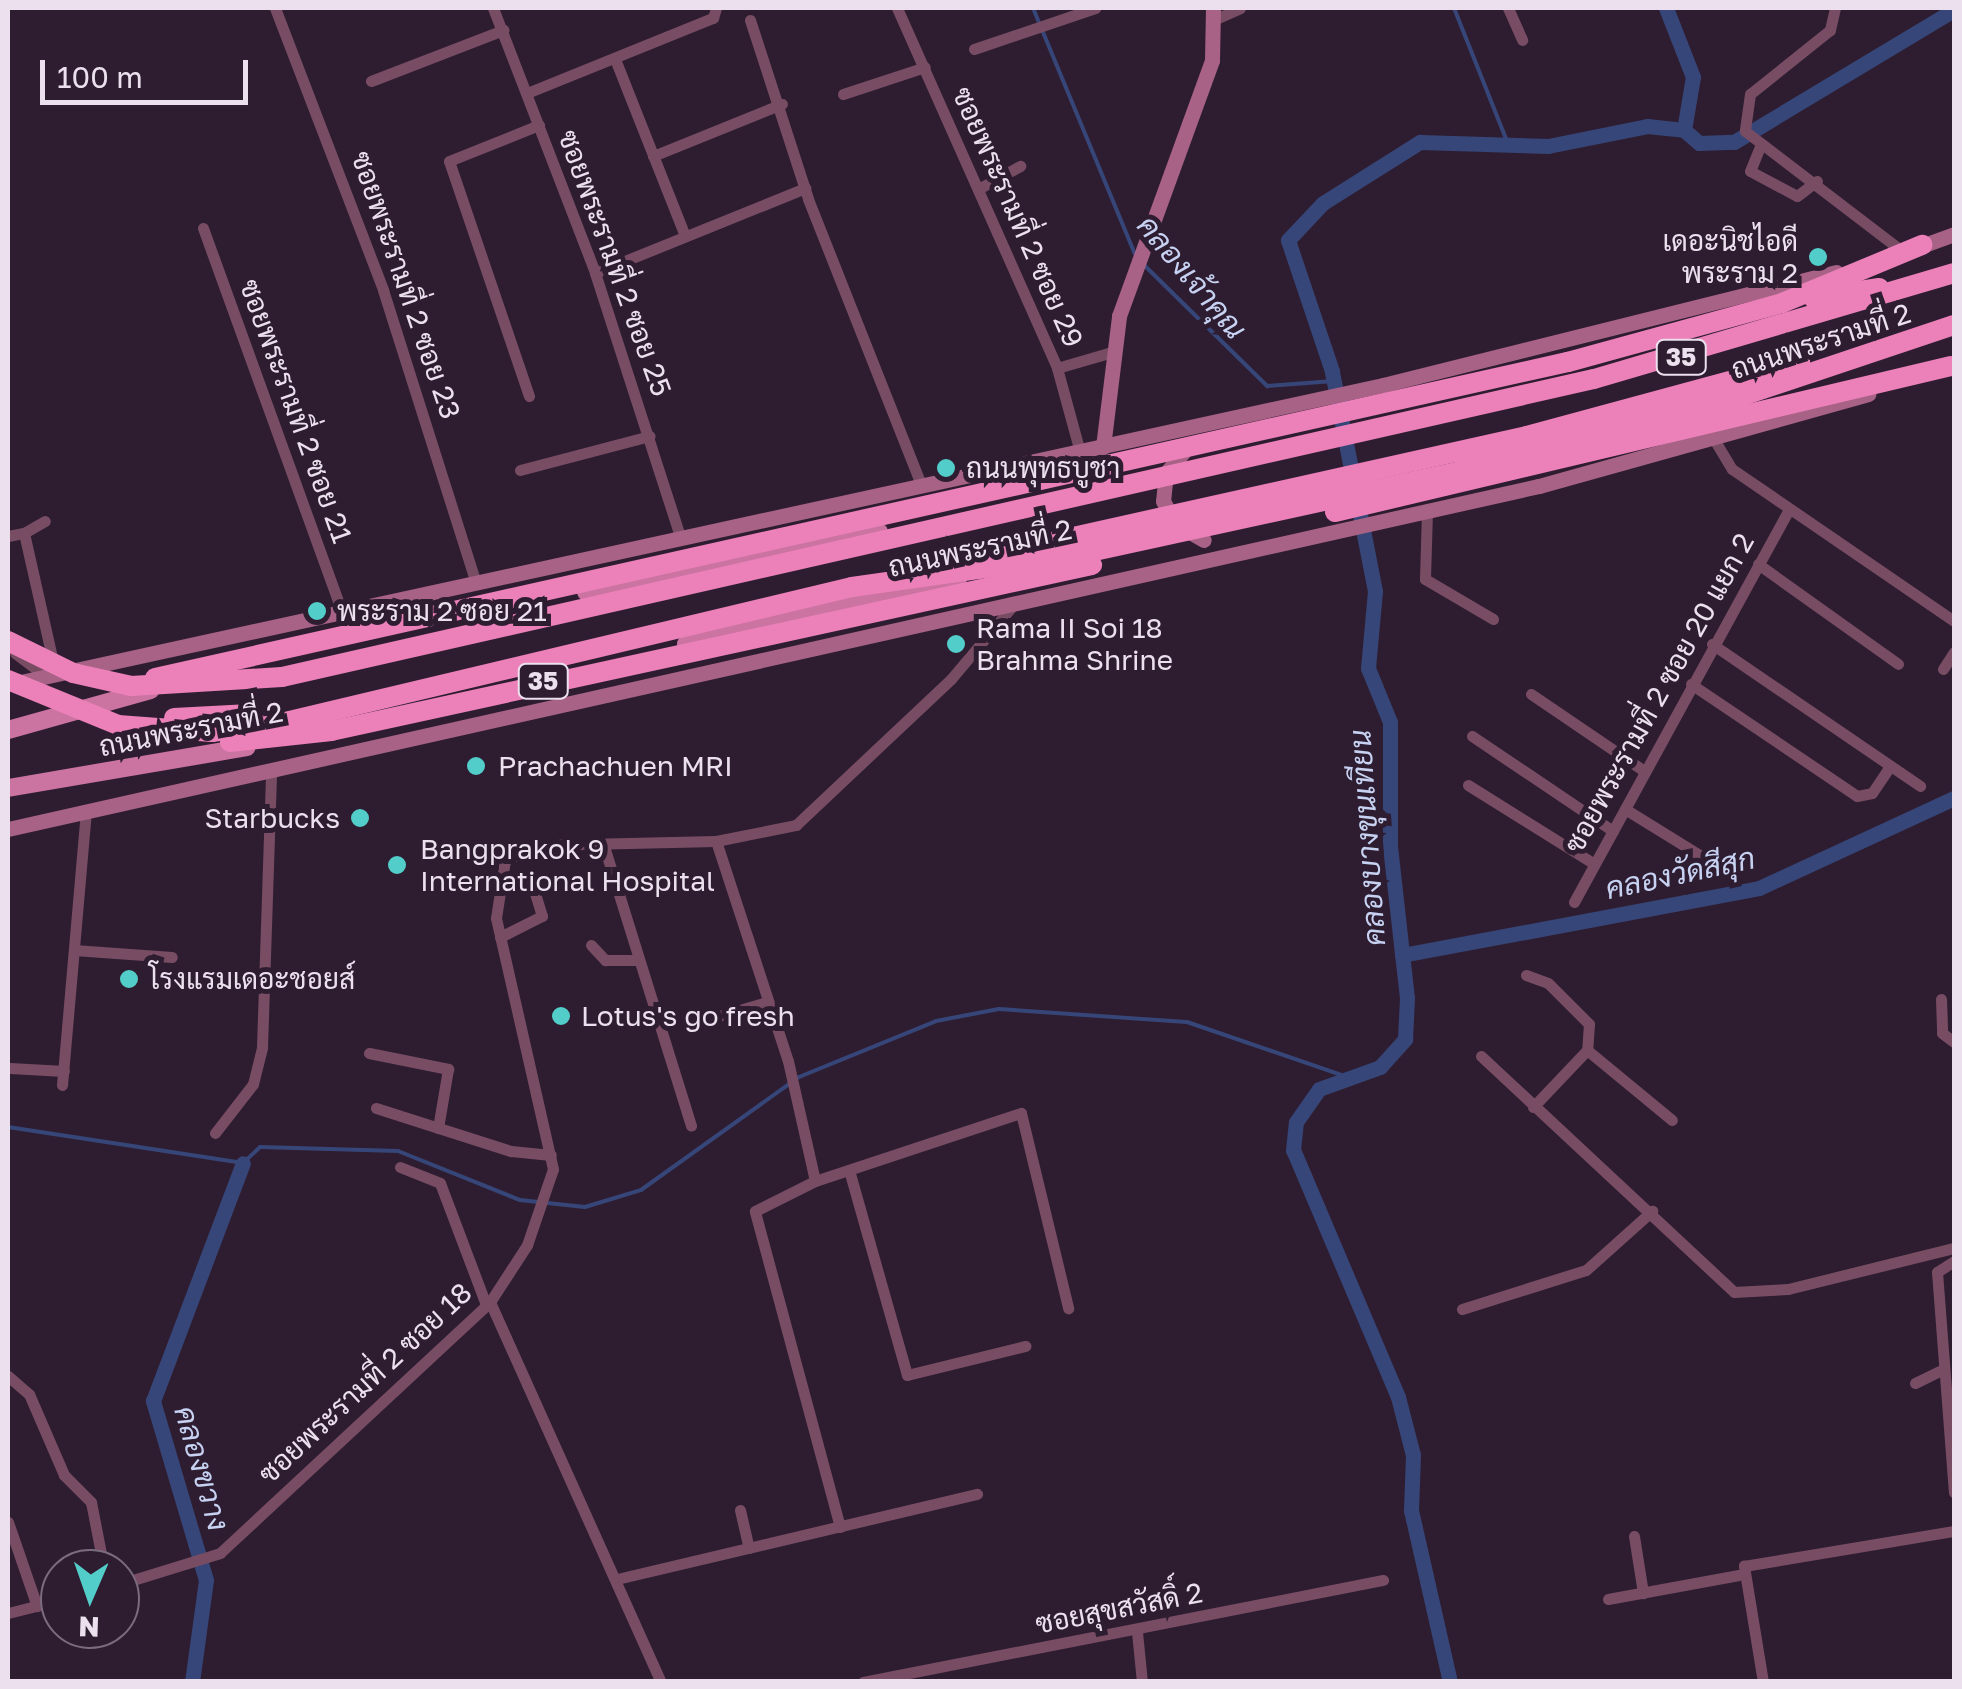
<!DOCTYPE html>
<meta charset="utf-8">
<style>
body{margin:0}
#map{position:relative;width:1962px;height:1689px;overflow:hidden;background:#2e1d31;font-family:"Golos Text",Sarabun,sans-serif}
div>[style]{position:absolute}
[style*='--x']{left:calc(var(--x)*1px);top:calc(var(--y)*1px);width:calc(var(--w)*1px);rotate:calc(var(--a)*1deg)}
.stream>*{height:4px;margin:-2px;padding:0 2px;transform-origin:2px;border-radius:2px;background:#374678}
.canal>*{height:15px;margin:-7.5px;padding:0 7.5px;transform-origin:7.5px;border-radius:7.5px;background:#374678}
.street>*{height:11px;margin:-5.5px;padding:0 5.5px;transform-origin:5.5px;border-radius:5.5px;background:#784d63}
.secondary>*{height:15px;margin:-7.5px;padding:0 7.5px;transform-origin:7.5px;border-radius:7.5px;background:#a76286}
.primary>*{height:18px;margin:-9px;padding:0 9px;transform-origin:9px;border-radius:9px;background:#cb73a1}
.highway>*{height:20px;margin:-10px;padding:0 10px;transform-origin:10px;border-radius:10px;background:#ec81b9}
.dots>*{width:28px;height:28px;translate:-50% -50%;box-sizing:border-box;border:5px solid #2e1d31;border-radius:50%}
span{translate:-50% -50%;white-space:nowrap;text-align:center;line-height:1.15;-webkit-text-stroke:10px #2e1d31;paint-order:stroke}
.shield-label span{padding:2px 8px;background:#2e1d31;border:2px solid;border-radius:8px;-webkit-text-stroke-width:0}
.shield-label{font-size:25px;color:#ece0ee;font-weight:700}
.street-label{font-size:28px;color:#ece0ee}
.poi-label{font-size:28px;color:#ece0ee}
.right{translate:-100% -50%;text-align:right}
.left{translate:0 -50%;text-align:left}
.water-label{font-size:30px;color:#c7d2f2;font-style:italic}
.frame{position:absolute;inset:0;border:10px solid #ece0ee;pointer-events:none}
.north{position:absolute;left:40px;top:1549px;width:100px;height:100px;box-sizing:border-box;background:#2e1d31;border:2px solid #7a6b7d;border-radius:50%;rotate:182deg;font-size:28px;font-weight:700;line-height:40px;text-align:center;color:#ece0ee}
.north::after{content:'';display:block;margin:auto;width:35px;height:45px;background:#53cdc9;clip-path:polygon(50% 0,100% 100%,50% 72%,0 100%)}
.scale{position:absolute;left:40px;top:60px;width:208px;height:45px;box-sizing:border-box;border:5px solid #ece0ee;border-top:0;padding-left:12px;font-size:30px;line-height:35px;white-space:nowrap;color:#ece0ee;-webkit-text-stroke:8px #2e1d31;paint-order:stroke}
</style>
<div id="map">
<div class="stream">
<i style="--x:1033;--y:8;--w:266;--a:67.5"></i>
<i style="--x:1454;--y:8;--w:146;--a:68.3"></i>
<i style="--x:1144;--y:265;--w:173;--a:44.5"></i>
<i style="--x:1267;--y:386;--w:67;--a:-4.3"></i>
<i style="--x:8;--y:1127;--w:238;--a:8.7"></i>
<i style="--x:243;--y:1163;--w:23;--a:-43"></i>
<i style="--x:260;--y:1147;--w:138;--a:1.7"></i>
<i style="--x:398;--y:1151;--w:131;--a:21.9"></i>
<i style="--x:520;--y:1200;--w:65;--a:6.1"></i>
<i style="--x:585;--y:1207;--w:59;--a:-16.9"></i>
<i style="--x:641;--y:1190;--w:194;--a:-35.6"></i>
<i style="--x:799;--y:1077;--w:148;--a:-22.2"></i>
<i style="--x:936;--y:1021;--w:64;--a:-10.8"></i>
<i style="--x:999;--y:1009;--w:188;--a:4"></i>
<i style="--x:1187;--y:1022;--w:173;--a:18.9"></i>
</div>
<div class="canal">
<i style="--x:1684;--y:130;--w:20;--a:41"></i>
<i style="--x:1699;--y:143;--w:35;--a:-2"></i>
<i style="--x:1734;--y:142;--w:257;--a:-31"></i>
<i style="--x:1402;--y:955;--w:363;--a:-10.6"></i>
<i style="--x:1759;--y:888;--w:215;--a:-24.8"></i>
<i style="--x:192;--y:1682;--w:103;--a:-82.2"></i>
<i style="--x:206;--y:1580;--w:187;--a:-106.5"></i>
<i style="--x:153;--y:1401;--w:254;--a:-69.3"></i>
<i style="--x:1450;--y:1682;--w:176;--a:-102.8"></i>
<i style="--x:1411;--y:1510;--w:55;--a:-87.9"></i>
<i style="--x:1413;--y:1455;--w:60;--a:-104.5"></i>
<i style="--x:1398;--y:1397;--w:268;--a:-113"></i>
<i style="--x:1293;--y:1150;--w:28;--a:-84"></i>
<i style="--x:1296;--y:1122;--w:40;--a:-55.1"></i>
<i style="--x:1319;--y:1089;--w:65;--a:-19.8"></i>
<i style="--x:1380;--y:1067;--w:38;--a:-48"></i>
<i style="--x:1405;--y:1039;--w:41;--a:-87.2"></i>
<i style="--x:1407;--y:998;--w:153;--a:-96.4"></i>
<i style="--x:1390;--y:846;--w:124;--a:-90"></i>
<i style="--x:1390;--y:722;--w:58;--a:-112.2"></i>
<i style="--x:1368;--y:668;--w:77;--a:-84.8"></i>
<i style="--x:1375;--y:591;--w:224;--a:-101.1"></i>
<i style="--x:1332;--y:371;--w:138;--a:-108.6"></i>
<i style="--x:1288;--y:240;--w:51;--a:-46.6"></i>
<i style="--x:1323;--y:203;--w:115;--a:-32.2"></i>
<i style="--x:1420;--y:142;--w:128;--a:1.8"></i>
<i style="--x:1548;--y:146;--w:101;--a:-11.4"></i>
<i style="--x:1647;--y:126;--w:37;--a:6"></i>
<i style="--x:1684;--y:130;--w:54;--a:-80.4"></i>
<i style="--x:1693;--y:77;--w:74;--a:-111.4"></i>
</div>
<div class="street">
<i style="--x:275;--y:8;--w:302;--a:69"></i>
<i style="--x:383;--y:290;--w:307;--a:72.4"></i>
<i style="--x:493;--y:8;--w:284;--a:68.9"></i>
<i style="--x:595;--y:273;--w:280;--a:72.1"></i>
<i style="--x:897;--y:8;--w:394;--a:66"></i>
<i style="--x:1057;--y:368;--w:87;--a:74.7"></i>
<i style="--x:1508;--y:8;--w:35;--a:66"></i>
<i style="--x:1835;--y:8;--w:23;--a:103"></i>
<i style="--x:1830;--y:30;--w:102;--a:141.3"></i>
<i style="--x:1750;--y:94;--w:37;--a:98"></i>
<i style="--x:1745;--y:131;--w:199;--a:37.4"></i>
<i style="--x:1218;--y:18;--w:24;--a:-24"></i>
<i style="--x:750;--y:20;--w:188;--a:72"></i>
<i style="--x:808;--y:199;--w:310;--a:68.4"></i>
<i style="--x:974;--y:49;--w:128;--a:-18.7"></i>
<i style="--x:615;--y:59;--w:190;--a:68.4"></i>
<i style="--x:371;--y:81;--w:142;--a:-21.1"></i>
<i style="--x:527;--y:93;--w:201;--a:-22"></i>
<i style="--x:713;--y:18;--w:10;--a:-73"></i>
<i style="--x:843;--y:94;--w:86;--a:-18.2"></i>
<i style="--x:1761;--y:144;--w:29;--a:112"></i>
<i style="--x:1750;--y:171;--w:53;--a:28"></i>
<i style="--x:1797;--y:196;--w:25;--a:-37"></i>
<i style="--x:653;--y:156;--w:139;--a:-22"></i>
<i style="--x:980;--y:188;--w:46;--a:-28.8"></i>
<i style="--x:203;--y:228;--w:408;--a:70.1"></i>
<i style="--x:595;--y:273;--w:227;--a:-22"></i>
<i style="--x:1057;--y:368;--w:57;--a:-16.2"></i>
<i style="--x:529;--y:396;--w:248;--a:-108.8"></i>
<i style="--x:449;--y:161;--w:97;--a:-21.8"></i>
<i style="--x:1715;--y:441;--w:33;--a:59"></i>
<i style="--x:1732;--y:469;--w:269;--a:34.4"></i>
<i style="--x:520;--y:470;--w:134;--a:-14.7"></i>
<i style="--x:1427;--y:511;--w:68;--a:91.7"></i>
<i style="--x:1425;--y:579;--w:79;--a:30.5"></i>
<i style="--x:24;--y:533;--w:24;--a:-30"></i>
<i style="--x:8;--y:536;--w:16;--a:-11"></i>
<i style="--x:24;--y:533;--w:136;--a:77.3"></i>
<i style="--x:1758;--y:564;--w:172;--a:35.5"></i>
<i style="--x:1712;--y:644;--w:252;--a:34.3"></i>
<i style="--x:15;--y:653;--w:40;--a:37"></i>
<i style="--x:1943;--y:669;--w:20;--a:-57"></i>
<i style="--x:1691;--y:684;--w:200;--a:34"></i>
<i style="--x:1857;--y:796;--w:15;--a:-11"></i>
<i style="--x:1872;--y:793;--w:30;--a:-56"></i>
<i style="--x:1531;--y:694;--w:135;--a:34.2"></i>
<i style="--x:1472;--y:736;--w:170;--a:34"></i>
<i style="--x:1468;--y:785;--w:147;--a:32"></i>
<i style="--x:1625;--y:809;--w:120;--a:31.7"></i>
<i style="--x:716;--y:841;--w:231;--a:71.9"></i>
<i style="--x:788;--y:1061;--w:123;--a:77.3"></i>
<i style="--x:603;--y:843;--w:296;--a:72.7"></i>
<i style="--x:1574;--y:902;--w:447;--a:-61.3"></i>
<i style="--x:500;--y:937;--w:47;--a:-26.6"></i>
<i style="--x:542;--y:916;--w:41;--a:-107.1"></i>
<i style="--x:591;--y:945;--w:21;--a:47"></i>
<i style="--x:605;--y:960;--w:33;--a:0"></i>
<i style="--x:74;--y:950;--w:98;--a:4.1"></i>
<i style="--x:1526;--y:975;--w:23;--a:20"></i>
<i style="--x:1548;--y:983;--w:58;--a:45"></i>
<i style="--x:1589;--y:1024;--w:26;--a:94"></i>
<i style="--x:1941;--y:999;--w:34;--a:88"></i>
<i style="--x:1942;--y:1033;--w:15;--a:37"></i>
<i style="--x:719;--y:1016;--w:50;--a:-16.3"></i>
<i style="--x:369;--y:1053;--w:81;--a:11.4"></i>
<i style="--x:448;--y:1069;--w:60;--a:99.6"></i>
<i style="--x:1481;--y:1056;--w:346;--a:43"></i>
<i style="--x:1734;--y:1292;--w:54;--a:-3.2"></i>
<i style="--x:1788;--y:1289;--w:171;--a:-13.9"></i>
<i style="--x:10;--y:1068;--w:54;--a:3.2"></i>
<i style="--x:62;--y:1085;--w:274;--a:-85"></i>
<i style="--x:1533;--y:1107;--w:79;--a:-46.5"></i>
<i style="--x:1587;--y:1050;--w:110;--a:39.5"></i>
<i style="--x:376;--y:1108;--w:142;--a:17.7"></i>
<i style="--x:511;--y:1151;--w:40;--a:5.7"></i>
<i style="--x:215;--y:1133;--w:62;--a:-52.2"></i>
<i style="--x:253;--y:1084;--w:38;--a:-76"></i>
<i style="--x:262;--y:1047;--w:274;--a:-88.1"></i>
<i style="--x:400;--y:1167;--w:43;--a:21.8"></i>
<i style="--x:440;--y:1183;--w:130;--a:69.3"></i>
<i style="--x:849;--y:1170;--w:213;--a:74.2"></i>
<i style="--x:907;--y:1375;--w:122;--a:-13.8"></i>
<i style="--x:1954;--y:1261;--w:20;--a:147"></i>
<i style="--x:1937;--y:1272;--w:221;--a:85.6"></i>
<i style="--x:490;--y:1302;--w:417;--a:65.8"></i>
<i style="--x:1462;--y:1309;--w:130;--a:-17.5"></i>
<i style="--x:1586;--y:1270;--w:89;--a:-41.8"></i>
<i style="--x:8;--y:1376;--w:28;--a:41"></i>
<i style="--x:29;--y:1394;--w:88;--a:66.6"></i>
<i style="--x:64;--y:1475;--w:38;--a:45"></i>
<i style="--x:91;--y:1502;--w:68;--a:79"></i>
<i style="--x:1915;--y:1383;--w:30;--a:-26"></i>
<i style="--x:740;--y:1510;--w:39;--a:77"></i>
<i style="--x:8;--y:1522;--w:89;--a:71"></i>
<i style="--x:840;--y:1527;--w:327;--a:-105.1"></i>
<i style="--x:755;--y:1211;--w:67;--a:-26.6"></i>
<i style="--x:815;--y:1181;--w:217;--a:-18.3"></i>
<i style="--x:1021;--y:1113;--w:201;--a:76.4"></i>
<i style="--x:1634;--y:1536;--w:58;--a:81"></i>
<i style="--x:617;--y:1579;--w:370;--a:-13.3"></i>
<i style="--x:120;--y:1584;--w:105;--a:-17.2"></i>
<i style="--x:220;--y:1553;--w:369;--a:-42.9"></i>
<i style="--x:490;--y:1302;--w:68;--a:-57"></i>
<i style="--x:527;--y:1245;--w:80;--a:-71.1"></i>
<i style="--x:553;--y:1169;--w:257;--a:-102.8"></i>
<i style="--x:496;--y:918;--w:59;--a:-81.2"></i>
<i style="--x:505;--y:860;--w:39;--a:-23"></i>
<i style="--x:541;--y:845;--w:175;--a:-1.3"></i>
<i style="--x:716;--y:841;--w:82;--a:-11.3"></i>
<i style="--x:796;--y:825;--w:213;--a:-43.3"></i>
<i style="--x:951;--y:679;--w:99;--a:-49.9"></i>
<i style="--x:1608;--y:1599;--w:133;--a:-10.4"></i>
<i style="--x:8;--y:1613;--w:54;--a:-14"></i>
<i style="--x:1137;--y:1632;--w:50;--a:84.3"></i>
<i style="--x:863;--y:1682;--w:530;--a:-11.1"></i>
<i style="--x:1763;--y:1682;--w:118;--a:-99.3"></i>
<i style="--x:1744;--y:1566;--w:213;--a:-9.5"></i>
</div>
<div class="secondary">
<i style="--x:1916;--y:248;--w:40;--a:-20.2"></i>
<i style="--x:1103;--y:447;--w:132;--a:-83"></i>
<i style="--x:1119;--y:316;--w:272;--a:-70"></i>
<i style="--x:1212;--y:60;--w:52;--a:-88.9"></i>
<i style="--x:1186;--y:449;--w:31;--a:130"></i>
<i style="--x:1166;--y:473;--w:28;--a:96"></i>
<i style="--x:1163;--y:501;--w:26;--a:61"></i>
<i style="--x:1176;--y:524;--w:32;--a:30"></i>
<i style="--x:16;--y:683;--w:1399;--a:-12.3"></i>
<i style="--x:1383;--y:385;--w:467;--a:-14"></i>
<i style="--x:8;--y:829;--w:1569;--a:-12.63"></i>
<i style="--x:1539;--y:486;--w:342;--a:-15.6"></i>
</div>
<div class="primary">
<i style="--x:586;--y:592;--w:299;--a:-11.6"></i>
<i style="--x:686;--y:644;--w:279;--a:-13.2"></i>
<i style="--x:8;--y:730;--w:148;--a:-15.6"></i>
<i style="--x:8;--y:788;--w:242;--a:-9.7"></i>
</div>
<div class="highway">
<i style="--x:1813;--y:298;--w:67;--a:-8.6"></i>
<i style="--x:1335;--y:512;--w:633;--a:-13.33"></i>
<i style="--x:992;--y:555;--w:548;--a:-12.54"></i>
<i style="--x:1527;--y:436;--w:283;--a:-15.2"></i>
<i style="--x:8;--y:641;--w:72;--a:26.2"></i>
<i style="--x:73;--y:673;--w:59;--a:12.6"></i>
<i style="--x:131;--y:686;--w:151;--a:-3.4"></i>
<i style="--x:282;--y:677;--w:1345;--a:-12.8"></i>
<i style="--x:1594;--y:379;--w:375;--a:-16.4"></i>
<i style="--x:155;--y:678;--w:1448;--a:-12.61"></i>
<i style="--x:1568;--y:362;--w:222;--a:-15.4"></i>
<i style="--x:1782;--y:303;--w:152;--a:-22.5"></i>
<i style="--x:8;--y:680;--w:119;--a:22.2"></i>
<i style="--x:118;--y:725;--w:94;--a:4.3"></i>
<i style="--x:212;--y:732;--w:70;--a:-7.4"></i>
<i style="--x:281;--y:723;--w:587;--a:-13.4"></i>
<i style="--x:852;--y:587;--w:226;--a:-8.1"></i>
<i style="--x:1076;--y:555;--w:393;--a:-12.3"></i>
<i style="--x:1460;--y:471;--w:260;--a:-14.5"></i>
<i style="--x:1712;--y:406;--w:255;--a:-18.5"></i>
<i style="--x:174;--y:718;--w:76;--a:-3"></i>
<i style="--x:230;--y:742;--w:102;--a:-6.2"></i>
<i style="--x:331;--y:731;--w:779;--a:-12.31"></i>
</div>
<div class="dots">
<i style="left:1818px;top:257px;background:#53cdc9"></i>
<i style="left:946px;top:468px;background:#53cdc9"></i>
<i style="left:317px;top:611px;background:#53cdc9"></i>
<i style="left:956px;top:644px;background:#53cdc9"></i>
<i style="left:476px;top:766px;background:#53cdc9"></i>
<i style="left:360px;top:818px;background:#53cdc9"></i>
<i style="left:397px;top:865px;background:#53cdc9"></i>
<i style="left:129px;top:979px;background:#53cdc9"></i>
<i style="left:561px;top:1016px;background:#53cdc9"></i>
</div>
<div class="shield-label">
<span style="left:1681px;top:357px">35</span>
<span style="left:543px;top:681px">35</span>
</div>
<div class="street-label">
<span style="left:1018px;top:217px;rotate:66deg">ซอยพระรามที่ 2 ซอย 29</span>
<span style="left:615px;top:263px;rotate:70deg">ซอยพระรามที่ 2 ซอย 25</span>
<span style="left:406px;top:285px;rotate:71deg">ซอยพระรามที่ 2 ซอย 23</span>
<span style="left:1821px;top:341px;rotate:-18deg">ถนนพระรามที่ 2</span>
<span style="left:296px;top:411px;rotate:70deg">ซอยพระรามที่ 2 ซอย 21</span>
<span style="left:980px;top:548px;rotate:-12deg">ถนนพระรามที่ 2</span>
<span style="left:1659px;top:693px;rotate:-61deg">ซอยพระรามที่ 2 ซอย 20 แยก 2</span>
<span style="left:191px;top:729px;rotate:-11deg">ถนนพระรามที่ 2</span>
<span style="left:365px;top:1383px;rotate:-43deg">ซอยพระรามที่ 2 ซอย 18</span>
<span style="left:1119px;top:1608px;rotate:-11deg">ซอยสุขสวัสดิ์ 2</span>
</div>
<div class="poi-label">
<span class="right" style="left:1798px;top:257px">เดอะนิชไอดี<br>พระราม 2</span>
<span class="left" style="left:966px;top:468px">ถนนพุทธบูชา</span>
<span class="left" style="left:337px;top:611px">พระราม 2 ซอย 21</span>
<span class="left" style="left:976px;top:644px">Rama II Soi 18<br>Brahma Shrine</span>
<span class="left" style="left:498px;top:766px">Prachachuen MRI</span>
<span class="right" style="left:340px;top:818px">Starbucks</span>
<span class="left" style="left:420px;top:865px">Bangprakok 9<br>International Hospital</span>
<span class="left" style="left:149px;top:979px">โรงแรมเดอะชอยส์</span>
<span class="left" style="left:581px;top:1016px">Lotus's go fresh</span>
</div>
<div class="water-label">
<span style="left:1192px;top:277px;rotate:50deg">คลองเจ้าคุณ</span>
<span style="left:1367px;top:838px;rotate:-94deg">คลองบางขุนเทียน</span>
<span style="left:1680px;top:873px;rotate:-12deg">คลองวัดสีสุก</span>
<span style="left:202px;top:1468px;rotate:74deg">คลองขวาง</span>
</div>
<div class="frame"></div>
<div class="north">N</div>
<div class="scale">100 m</div>
</div>
